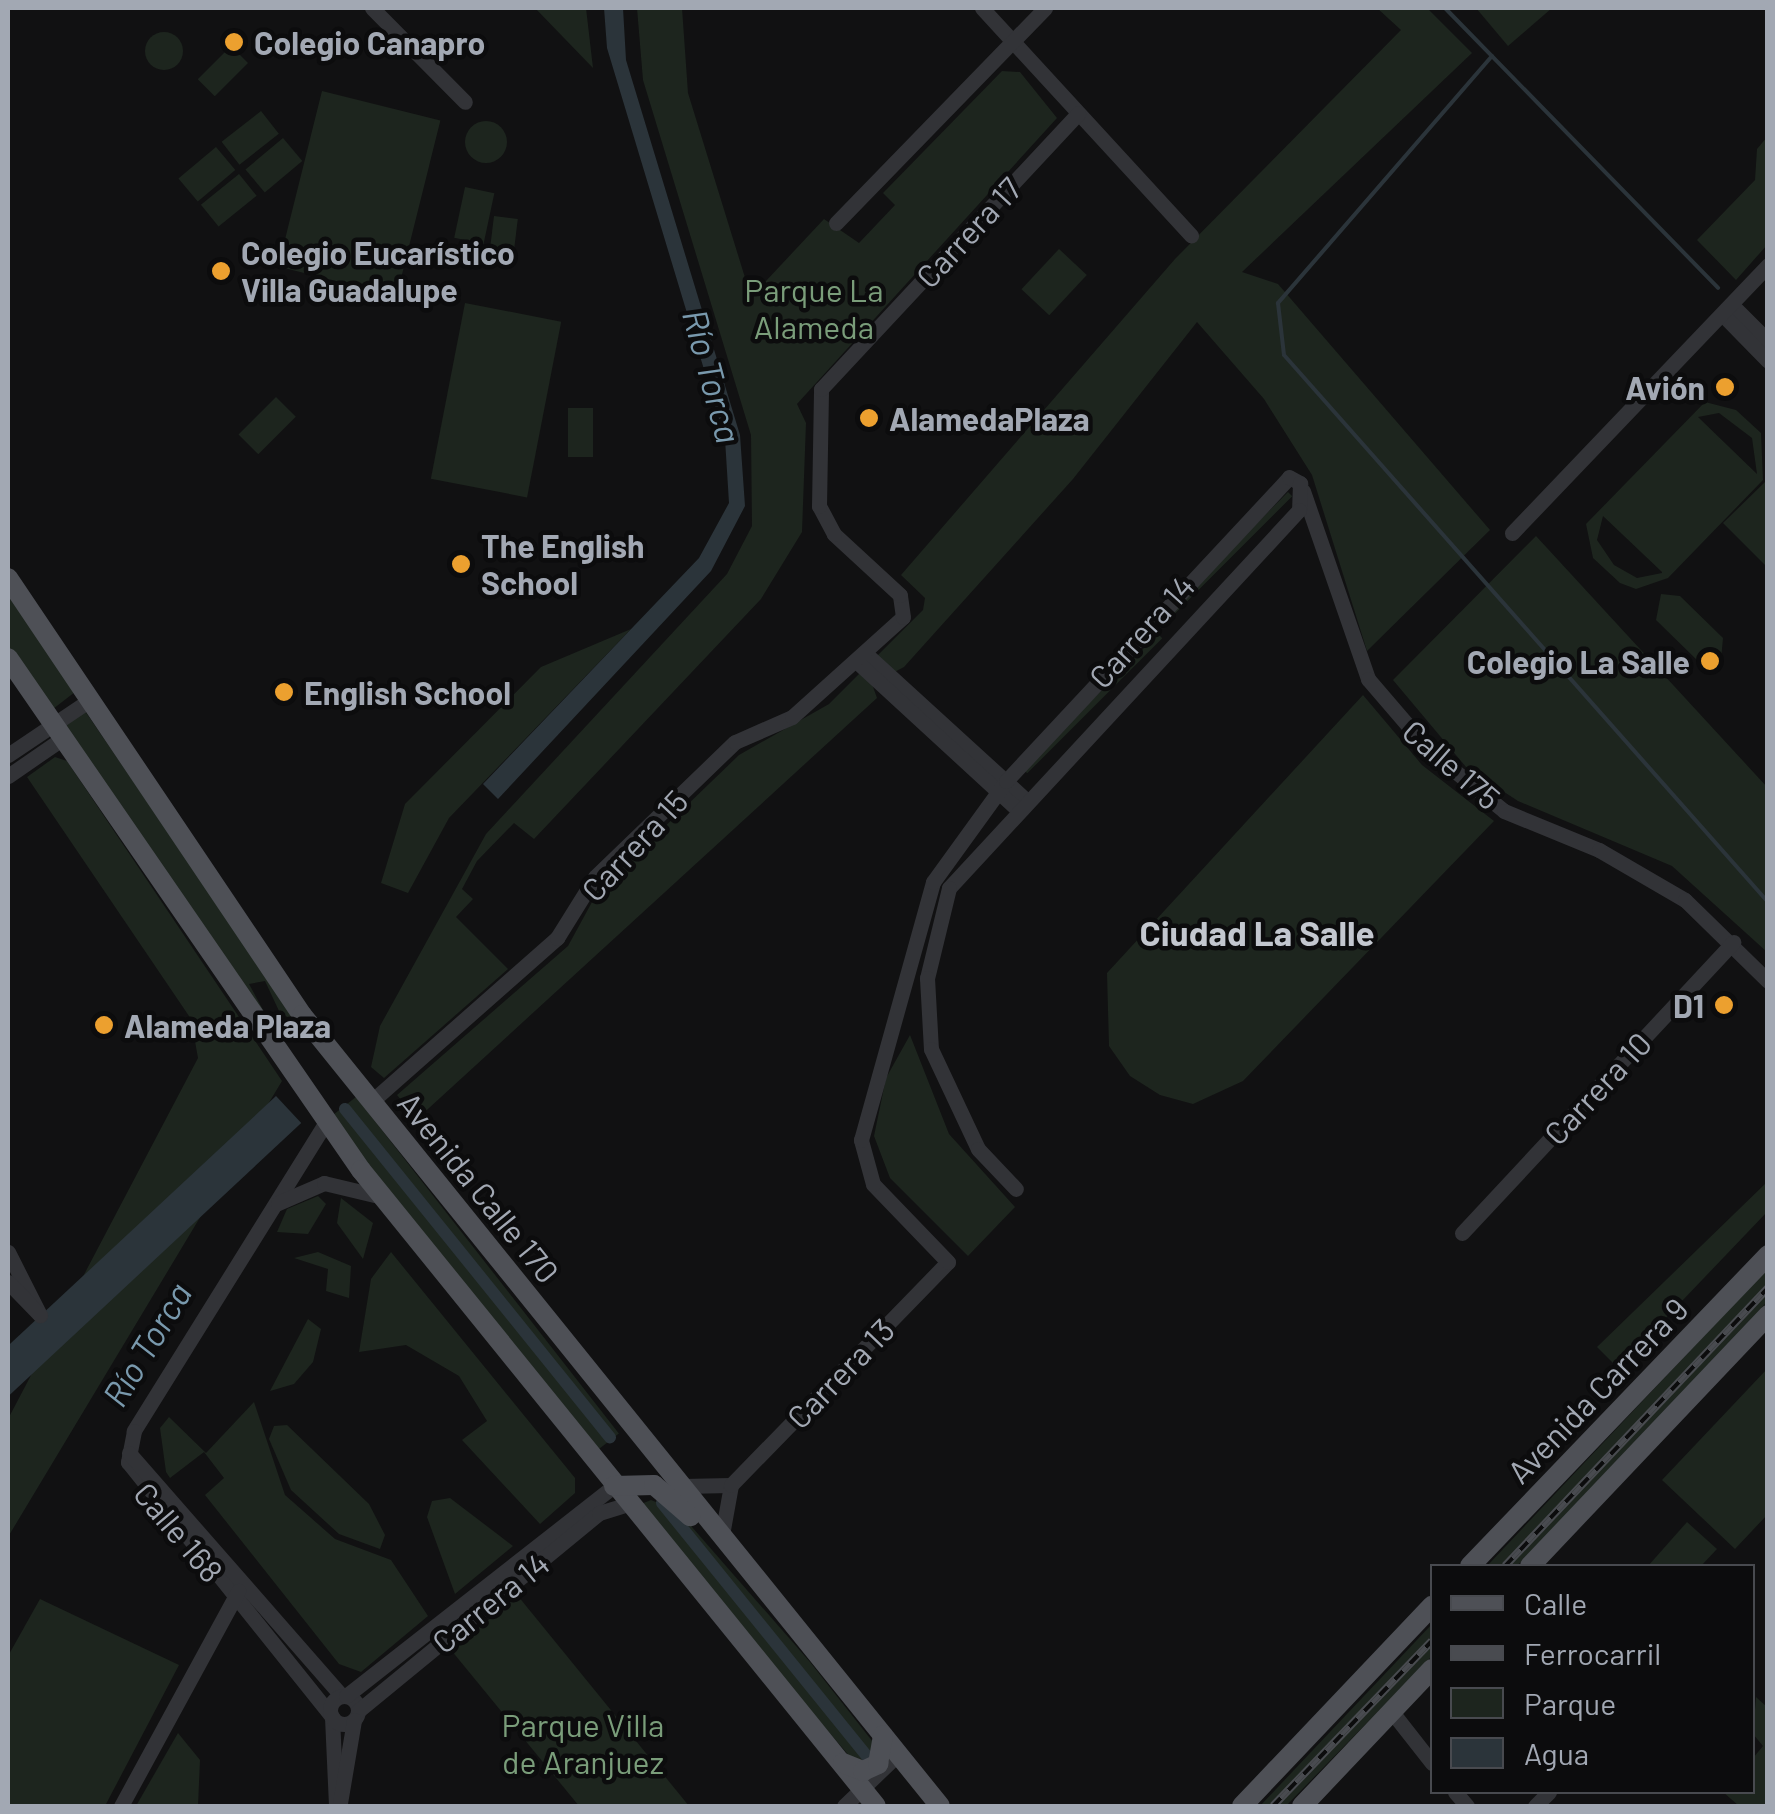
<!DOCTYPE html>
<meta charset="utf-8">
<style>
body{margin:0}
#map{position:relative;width:1775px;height:1814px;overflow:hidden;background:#111112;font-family:Barlow,sans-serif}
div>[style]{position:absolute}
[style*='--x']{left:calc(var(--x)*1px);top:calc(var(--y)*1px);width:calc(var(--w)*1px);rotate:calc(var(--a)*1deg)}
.green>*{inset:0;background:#1d251e;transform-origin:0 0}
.round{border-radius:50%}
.water>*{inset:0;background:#2b343a;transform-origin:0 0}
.stream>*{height:4px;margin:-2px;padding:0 2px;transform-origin:2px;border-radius:2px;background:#2b343a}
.canal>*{height:12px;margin:-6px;padding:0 6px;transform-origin:6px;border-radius:6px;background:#2b343a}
.minor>*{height:15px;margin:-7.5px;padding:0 7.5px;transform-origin:7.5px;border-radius:7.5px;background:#323337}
.minor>.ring{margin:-7.5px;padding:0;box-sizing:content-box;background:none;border:15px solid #323337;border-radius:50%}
.major>*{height:20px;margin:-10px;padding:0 10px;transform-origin:10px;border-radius:10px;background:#4e5056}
.rail>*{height:8px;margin-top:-4px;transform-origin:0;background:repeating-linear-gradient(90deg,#0c0c0d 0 11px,#494b50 0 22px);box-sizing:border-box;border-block:2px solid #494b50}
.dots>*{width:28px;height:28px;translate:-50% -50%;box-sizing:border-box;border:5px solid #0c0c0d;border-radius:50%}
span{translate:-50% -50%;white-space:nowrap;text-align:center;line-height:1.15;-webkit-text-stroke:9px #0c0c0d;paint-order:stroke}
.poi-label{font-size:32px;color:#a2a8b3;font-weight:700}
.left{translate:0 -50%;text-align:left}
.right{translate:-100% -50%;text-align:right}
.street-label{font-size:32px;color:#a2a8b3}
.park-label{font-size:32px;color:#7a9d7a}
.water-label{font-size:35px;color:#7999ad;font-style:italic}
.neighbourhood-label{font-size:35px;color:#c3c7cf;font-weight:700}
.frame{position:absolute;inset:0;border:10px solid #a2a8b3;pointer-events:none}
.legend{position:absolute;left:1430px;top:1564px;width:325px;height:230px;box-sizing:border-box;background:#0c0c0d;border:2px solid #484a4f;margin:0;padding:12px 18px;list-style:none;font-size:30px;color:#a2a8b3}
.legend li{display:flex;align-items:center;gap:20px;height:50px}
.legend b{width:50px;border:2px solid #484a4f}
</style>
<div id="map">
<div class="green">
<i style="clip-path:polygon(535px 8px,586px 8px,593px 68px)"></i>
<i style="clip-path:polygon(637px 8px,682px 8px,688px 93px,751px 297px,824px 219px,859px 243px,895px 205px,883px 193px,1002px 71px,1020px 72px,1057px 118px,797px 404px,806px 423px,802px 532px,761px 599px,534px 839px,514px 823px,477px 861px,462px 889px,473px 899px,456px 917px,508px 969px,384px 1078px,371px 1067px,380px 1026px,486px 834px,727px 574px,752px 526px,751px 435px,643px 80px)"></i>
<i style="clip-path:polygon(1377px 8px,1427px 8px,1472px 53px,1242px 272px,1278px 284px,1490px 530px,1367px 651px,1312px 475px,1264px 399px,1197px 322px,1073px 479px,904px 667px,872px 684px,877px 698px,417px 1119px,397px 1095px,568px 946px,598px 891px,739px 755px,829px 704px,923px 610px,925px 598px,901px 575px,1175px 259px,1401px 30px)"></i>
<i style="clip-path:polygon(1476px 8px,1552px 8px,1508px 46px)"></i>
<i class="round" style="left:145px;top:32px;width:38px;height:38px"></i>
<i style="left:231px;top:46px;width:24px;height:47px;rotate:45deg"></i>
<i style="left:322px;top:91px;width:122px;height:181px;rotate:14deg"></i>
<i style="left:261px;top:111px;width:29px;height:50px;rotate:52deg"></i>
<i class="round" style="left:465px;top:121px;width:42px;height:42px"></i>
<i style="clip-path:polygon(1767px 137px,1767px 245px,1736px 280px,1697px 240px,1755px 180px,1757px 149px)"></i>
<i style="left:283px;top:138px;width:30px;height:49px;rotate:50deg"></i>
<i style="left:216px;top:147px;width:30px;height:49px;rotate:50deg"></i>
<i style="left:239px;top:174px;width:28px;height:49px;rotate:51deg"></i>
<i style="left:465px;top:187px;width:30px;height:52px;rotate:12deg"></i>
<i style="left:494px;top:216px;width:24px;height:45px;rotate:7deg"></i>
<i style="left:1059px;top:249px;width:38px;height:55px;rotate:43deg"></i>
<i style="left:465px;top:303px;width:98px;height:179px;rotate:11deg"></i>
<i style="left:276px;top:397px;width:28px;height:53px;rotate:45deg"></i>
<i style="clip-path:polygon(evenodd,1705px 402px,1736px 410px,1761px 433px,1763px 480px,1668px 578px,1636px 589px,1620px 583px,1593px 558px,1586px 524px,1705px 402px,1719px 413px,1752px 438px,1757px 474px,1698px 417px,1719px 413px,1705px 402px,1603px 516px,1662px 572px,1662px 573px,1637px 578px,1614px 565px,1597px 540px,1603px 516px)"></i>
<i style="left:568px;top:408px;width:25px;height:49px"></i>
<i style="clip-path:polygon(1765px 482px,1768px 484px,1767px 567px,1723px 523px)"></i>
<i style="left:1288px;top:492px;width:6px;height:181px;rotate:45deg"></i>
<i style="clip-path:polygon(1536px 536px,1767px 787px,1767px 952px,1672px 866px,1518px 801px,1466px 767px,1393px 680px)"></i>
<i style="clip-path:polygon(8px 594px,75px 692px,53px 709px,8px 646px)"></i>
<i style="clip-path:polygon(1661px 594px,1680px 596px,1723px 638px,1721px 660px,1699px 662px,1656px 620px)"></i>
<i style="clip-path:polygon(631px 629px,449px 818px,408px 893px,381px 883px,405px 804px,541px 667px)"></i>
<i style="left:1158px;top:634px;width:6px;height:191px;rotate:45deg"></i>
<i style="clip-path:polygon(1363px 695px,1422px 765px,1494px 821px,1243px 1081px,1193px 1104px,1160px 1095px,1130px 1076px,1109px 1046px,1107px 973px)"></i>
<i style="clip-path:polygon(85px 711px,301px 1027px,279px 1011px,265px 981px,249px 984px,280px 1041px,65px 725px)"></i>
<i style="clip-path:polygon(55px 757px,67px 761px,282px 1081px,8px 1537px,8px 1419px,198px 1058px,191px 1019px,27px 777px)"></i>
<i style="clip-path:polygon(910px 1035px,949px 1134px,1015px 1207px,968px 1256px,890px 1178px,874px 1136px,886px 1078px)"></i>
<i style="left:356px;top:1097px;width:427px;height:33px;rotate:52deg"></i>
<i style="clip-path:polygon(1767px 1182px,1767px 1212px,1618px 1368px,1597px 1347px)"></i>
<i style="clip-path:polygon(318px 1196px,326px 1204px,308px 1234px,277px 1232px,287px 1209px)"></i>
<i style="clip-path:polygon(341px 1198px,373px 1223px,363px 1259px,337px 1223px)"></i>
<i style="clip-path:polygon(318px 1252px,351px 1266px,349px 1298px,326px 1291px,328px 1269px,294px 1258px)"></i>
<i style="clip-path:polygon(391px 1252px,575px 1478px,575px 1493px,540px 1524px,462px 1440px,487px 1421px,459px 1376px,406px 1345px,359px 1352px,371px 1279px)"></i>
<i style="clip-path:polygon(1767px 1269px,1767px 1302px,1517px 1566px,1487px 1566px)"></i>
<i style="clip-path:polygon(308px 1319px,321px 1329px,313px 1362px,294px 1384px,270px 1391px)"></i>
<i style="clip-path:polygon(1767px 1369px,1767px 1515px,1735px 1549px,1662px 1480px)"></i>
<i style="clip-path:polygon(254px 1402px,285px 1495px,335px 1539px,391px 1560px,428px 1616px,361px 1672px,339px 1664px,205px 1495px,224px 1478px,204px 1452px,170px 1478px,166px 1472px,160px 1428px,169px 1417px,206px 1453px)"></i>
<i style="clip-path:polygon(287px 1425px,369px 1504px,385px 1535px,380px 1549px,339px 1534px,291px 1490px,269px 1439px,274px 1426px)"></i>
<i style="clip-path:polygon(450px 1498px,513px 1546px,455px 1594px,427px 1517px,432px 1501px)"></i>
<i style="clip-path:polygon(651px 1500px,678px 1511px,810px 1662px,873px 1742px,872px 1763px,851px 1758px,636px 1506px)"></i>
<i style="clip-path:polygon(1687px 1522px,1717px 1549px,1701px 1566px,1648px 1566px)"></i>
<i style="clip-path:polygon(518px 1596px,689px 1806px,579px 1806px,451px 1650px)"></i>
<i style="clip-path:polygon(40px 1599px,179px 1665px,105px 1806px,8px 1806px,8px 1656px)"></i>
<i style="clip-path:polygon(1432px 1624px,1432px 1656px,1286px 1806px,1260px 1806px)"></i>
<i style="clip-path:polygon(1756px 1697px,1767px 1707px,1767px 1806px,1739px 1806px,1723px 1792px,1752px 1792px,1753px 1758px,1763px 1746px,1753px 1734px)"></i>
<i style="clip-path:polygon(178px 1733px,200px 1760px,198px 1806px,136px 1806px)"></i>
</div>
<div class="water">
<i style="clip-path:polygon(604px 8px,623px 8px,626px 60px,740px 435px,745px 506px,711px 571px,498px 799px,483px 784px,699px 558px,729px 503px,725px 439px,607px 48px)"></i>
<i style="left:276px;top:1096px;width:37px;height:516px;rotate:47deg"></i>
</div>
<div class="stream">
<i style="--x:1445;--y:8;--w:391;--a:45.7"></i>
<i style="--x:1492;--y:56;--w:327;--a:130.9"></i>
<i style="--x:1278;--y:303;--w:52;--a:83.4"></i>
<i style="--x:1284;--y:355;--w:730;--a:48.5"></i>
</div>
<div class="canal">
<i style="--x:345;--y:1109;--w:422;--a:51.1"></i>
<i style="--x:662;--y:1503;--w:329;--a:51"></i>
</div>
<div class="minor">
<i style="--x:372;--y:8;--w:132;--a:45.3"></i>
<i style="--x:982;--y:8;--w:309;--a:47.4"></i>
<i style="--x:836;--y:223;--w:300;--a:-45.8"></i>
<i style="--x:1732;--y:305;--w:51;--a:45"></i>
<i style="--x:1723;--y:315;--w:64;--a:45.6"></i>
<i style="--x:1303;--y:491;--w:199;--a:70.9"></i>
<i style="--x:1368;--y:679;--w:95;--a:49.3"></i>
<i style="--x:1430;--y:751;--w:95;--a:39"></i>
<i style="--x:1504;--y:811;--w:103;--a:22.3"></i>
<i style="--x:1599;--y:850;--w:99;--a:30.2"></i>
<i style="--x:1685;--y:900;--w:116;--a:44.3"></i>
<i style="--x:1512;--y:533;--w:371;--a:-46.3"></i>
<i style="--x:865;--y:653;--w:219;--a:42.4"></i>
<i style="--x:856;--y:661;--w:219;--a:42.6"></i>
<i style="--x:8;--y:755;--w:99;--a:-33.9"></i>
<i style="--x:8;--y:776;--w:67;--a:-34.6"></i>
<i style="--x:372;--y:1101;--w:247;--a:-41.4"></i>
<i style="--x:557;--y:938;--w:72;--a:-58.1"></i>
<i style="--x:595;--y:877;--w:194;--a:-44"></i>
<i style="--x:735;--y:742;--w:62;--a:-23.7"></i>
<i style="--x:792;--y:717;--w:149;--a:-42"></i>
<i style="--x:903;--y:617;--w:22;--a:-98"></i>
<i style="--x:900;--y:595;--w:90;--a:-137.3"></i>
<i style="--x:834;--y:534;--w:32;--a:-118"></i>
<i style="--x:819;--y:506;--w:117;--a:-89"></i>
<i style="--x:821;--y:389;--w:377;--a:-47"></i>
<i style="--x:326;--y:1122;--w:364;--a:121.9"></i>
<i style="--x:134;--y:1431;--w:32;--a:101"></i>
<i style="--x:128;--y:1462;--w:327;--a:51.3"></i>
<i style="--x:332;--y:1717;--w:89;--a:87.4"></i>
<i style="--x:278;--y:1203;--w:50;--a:-23.5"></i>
<i style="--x:324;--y:1183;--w:56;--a:13.5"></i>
<i style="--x:1462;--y:1233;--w:398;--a:-47"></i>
<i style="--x:8;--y:1252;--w:71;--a:63.1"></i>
<i style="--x:40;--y:1315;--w:46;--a:-134.1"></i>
<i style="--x:129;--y:1453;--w:323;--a:48.8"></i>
<i style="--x:682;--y:1486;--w:49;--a:-1.2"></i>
<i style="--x:722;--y:1535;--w:51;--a:-79.8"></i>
<i style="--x:731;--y:1485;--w:311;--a:-45.8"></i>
<i style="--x:948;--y:1262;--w:108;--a:-133.9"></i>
<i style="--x:873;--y:1184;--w:46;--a:-105.3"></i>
<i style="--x:861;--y:1140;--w:268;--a:-74.4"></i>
<i style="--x:933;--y:882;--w:125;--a:-54.1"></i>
<i style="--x:1006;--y:781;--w:415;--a:-47"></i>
<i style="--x:1289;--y:477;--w:13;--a:29"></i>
<i style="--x:1300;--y:483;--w:27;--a:92"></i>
<i style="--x:1299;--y:510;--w:515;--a:132.8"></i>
<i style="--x:949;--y:888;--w:93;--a:103.7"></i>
<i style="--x:927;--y:978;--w:71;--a:86.8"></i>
<i style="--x:931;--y:1049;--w:110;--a:64.8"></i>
<i style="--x:978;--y:1149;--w:55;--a:46.5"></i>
<i class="ring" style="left:330px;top:1696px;width:13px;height:13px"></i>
<i style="--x:346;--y:1696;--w:340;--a:-38.1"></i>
<i style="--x:358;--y:1711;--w:312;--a:-39.4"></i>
<i style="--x:599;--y:1513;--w:31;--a:-17"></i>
<i style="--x:1392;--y:1712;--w:65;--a:51.9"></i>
<i style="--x:1455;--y:1792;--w:18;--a:49"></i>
<i style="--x:340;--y:1803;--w:84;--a:-80.4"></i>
<i style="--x:121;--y:1806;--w:245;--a:-61.4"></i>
<i style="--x:844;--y:1806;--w:75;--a:-43.9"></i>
<i style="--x:1535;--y:1806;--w:20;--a:-45"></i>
</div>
<div class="major">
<i style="--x:8;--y:578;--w:527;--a:56.07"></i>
<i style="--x:302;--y:1015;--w:1016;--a:51.11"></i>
<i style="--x:8;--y:658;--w:622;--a:55.42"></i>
<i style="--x:361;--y:1170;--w:818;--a:51"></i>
<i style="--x:614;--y:1486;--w:40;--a:-1.4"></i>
<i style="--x:654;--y:1485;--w:48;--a:40.7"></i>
<i style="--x:1470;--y:1566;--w:431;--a:-46.2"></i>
<i style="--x:1530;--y:1566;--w:346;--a:-46.5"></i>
<i style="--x:843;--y:1763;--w:22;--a:22"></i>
<i style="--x:863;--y:1771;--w:17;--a:-25"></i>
<i style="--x:878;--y:1764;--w:29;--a:-80"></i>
<i style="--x:1242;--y:1806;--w:276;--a:-46.5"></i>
<i style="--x:1302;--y:1806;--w:189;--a:-46.5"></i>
</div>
<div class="rail">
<i style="--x:1505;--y:1566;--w:383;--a:-46.6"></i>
<i style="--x:1273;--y:1806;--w:229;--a:-46.1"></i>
</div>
<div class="dots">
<i style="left:234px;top:42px;background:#eca02f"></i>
<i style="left:221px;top:271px;background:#eca02f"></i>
<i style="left:1725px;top:387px;background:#eca02f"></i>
<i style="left:869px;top:418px;background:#eca02f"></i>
<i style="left:461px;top:564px;background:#eca02f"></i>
<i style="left:1710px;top:661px;background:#eca02f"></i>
<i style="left:284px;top:692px;background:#eca02f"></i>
<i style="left:1724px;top:1005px;background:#eca02f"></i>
<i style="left:104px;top:1025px;background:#eca02f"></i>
</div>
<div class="poi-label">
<span class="left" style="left:254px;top:42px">Colegio Canapro</span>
<span class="left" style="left:241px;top:271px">Colegio Eucarístico<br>Villa Guadalupe</span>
<span class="right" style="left:1705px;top:387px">Avión</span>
<span class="left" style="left:889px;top:418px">AlamedaPlaza</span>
<span class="left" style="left:481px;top:564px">The English<br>School</span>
<span class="right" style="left:1690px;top:661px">Colegio La Salle</span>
<span class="left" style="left:304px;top:692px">English School</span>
<span class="right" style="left:1704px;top:1005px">D1</span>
<span class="left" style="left:124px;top:1025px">Alameda Plaza</span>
</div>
<div class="street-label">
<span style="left:968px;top:232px;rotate:-47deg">Carrera 17</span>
<span style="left:1141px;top:631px;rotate:-48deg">Carrera 14</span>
<span style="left:1452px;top:764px;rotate:41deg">Calle 175</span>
<span style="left:634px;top:845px;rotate:-47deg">Carrera 15</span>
<span style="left:1597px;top:1088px;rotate:-47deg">Carrera 10</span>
<span style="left:479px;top:1187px;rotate:51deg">Avenida Calle 170</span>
<span style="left:840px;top:1373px;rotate:-46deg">Carrera 13</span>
<span style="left:1597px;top:1390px;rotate:-46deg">Avenida Carrera 9</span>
<span style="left:179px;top:1532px;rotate:50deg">Calle 168</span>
<span style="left:490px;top:1602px;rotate:-39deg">Carrera 14</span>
</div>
<div class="park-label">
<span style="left:814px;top:308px">Parque La<br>Alameda</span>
<span style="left:583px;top:1743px">Parque Villa<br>de Aranjuez</span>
</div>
<div class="water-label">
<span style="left:713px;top:376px;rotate:75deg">Río Torca</span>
<span style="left:146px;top:1344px;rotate:-59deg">Río Torca</span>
</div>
<div class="neighbourhood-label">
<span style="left:1257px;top:932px">Ciudad La Salle</span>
</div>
<div class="frame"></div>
<ul class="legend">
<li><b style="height:12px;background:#4e5056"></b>Calle</li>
<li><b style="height:12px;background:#494b50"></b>Ferrocarril</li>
<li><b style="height:28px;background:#1d251e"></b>Parque</li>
<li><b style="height:28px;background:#2b343a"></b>Agua</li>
</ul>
</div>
